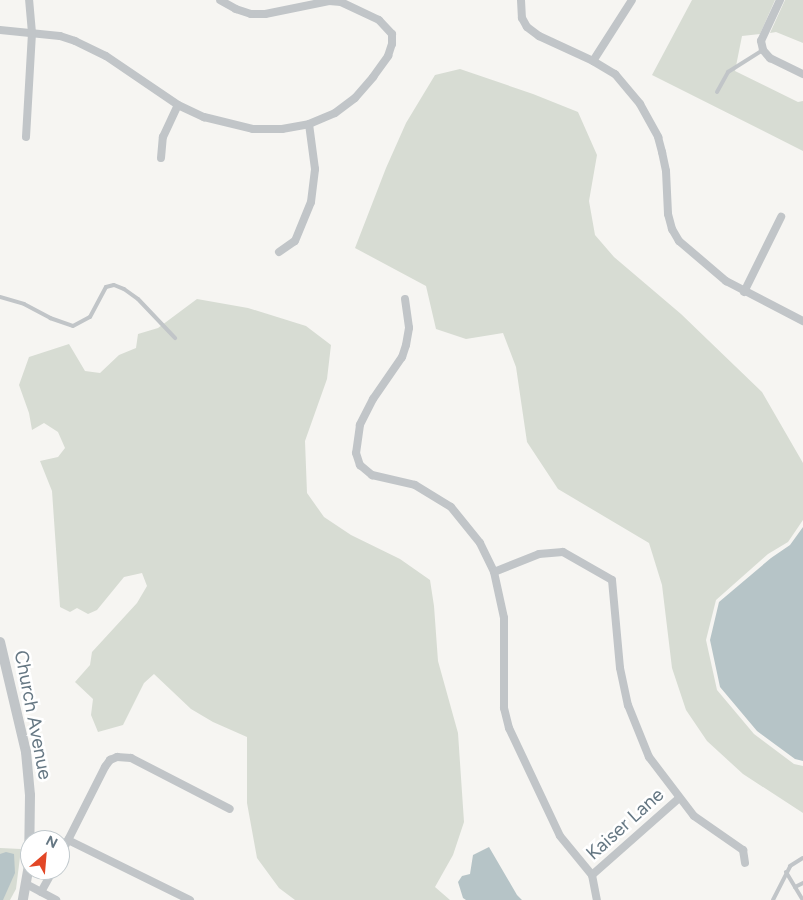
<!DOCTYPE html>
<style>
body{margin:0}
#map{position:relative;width:803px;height:900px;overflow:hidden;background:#f6f5f2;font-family:Figtree,sans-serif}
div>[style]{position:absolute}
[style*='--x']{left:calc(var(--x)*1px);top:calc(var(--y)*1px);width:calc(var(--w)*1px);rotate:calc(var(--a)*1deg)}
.green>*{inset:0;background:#d7dcd3}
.water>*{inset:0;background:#b6c4c7}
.service>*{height:4px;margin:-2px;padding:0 2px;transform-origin:2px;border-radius:2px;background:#c1c5c8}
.minor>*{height:8px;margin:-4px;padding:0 4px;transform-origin:4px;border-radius:4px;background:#c1c5c8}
.tertiary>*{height:10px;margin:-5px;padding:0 5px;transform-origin:5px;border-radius:5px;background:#c1c5c8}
span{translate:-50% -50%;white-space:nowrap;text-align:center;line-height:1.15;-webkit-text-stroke:5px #fff;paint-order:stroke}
.street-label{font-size:19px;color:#657783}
.north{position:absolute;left:20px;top:830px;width:50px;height:50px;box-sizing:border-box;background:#fff;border:1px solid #c1c9cd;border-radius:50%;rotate:27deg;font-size:14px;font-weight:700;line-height:20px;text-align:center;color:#657783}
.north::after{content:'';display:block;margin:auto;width:18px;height:22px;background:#e24726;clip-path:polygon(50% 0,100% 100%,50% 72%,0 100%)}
</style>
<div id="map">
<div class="green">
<i style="clip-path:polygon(692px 0,775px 0,760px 34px,742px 36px,735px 71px,798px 102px,803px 101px,803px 151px,652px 75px)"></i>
<i style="clip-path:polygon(785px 0,803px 0,803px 43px,776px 32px,770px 33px)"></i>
<i style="clip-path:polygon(460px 69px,533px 94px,578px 112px,597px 155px,589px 201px,595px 235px,614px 257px,681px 314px,762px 392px,803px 463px,803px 520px,788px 542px,768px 554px,716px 600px,706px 640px,717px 690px,754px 734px,794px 764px,803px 766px,803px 813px,743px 774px,707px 741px,686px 710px,672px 668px,662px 585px,649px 543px,558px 489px,527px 442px,516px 367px,503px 333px,466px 339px,436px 329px,426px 286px,355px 248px,386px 168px,406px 123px,435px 75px)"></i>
<i style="clip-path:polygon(197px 299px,248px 308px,306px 326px,331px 345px,327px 379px,305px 441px,307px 493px,324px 517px,351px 535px,400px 559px,430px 580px,434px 606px,438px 661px,458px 733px,464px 822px,453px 855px,435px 887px,450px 900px,295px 900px,279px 888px,257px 858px,247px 803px,247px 737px,213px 722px,191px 709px,154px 674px,144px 683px,123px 725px,98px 732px,91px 715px,93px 699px,75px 682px,90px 665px,92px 652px,137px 603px,147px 586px,142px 573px,124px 577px,97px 610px,88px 614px,77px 608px,70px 612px,60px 607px,52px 491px,40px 461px,58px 457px,65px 448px,58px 432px,44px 423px,32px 430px,29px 413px,19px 385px,29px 357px,69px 344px,85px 371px,100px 373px,119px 355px,136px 348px,138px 334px,158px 328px)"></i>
<i style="clip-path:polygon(0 848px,21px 849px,16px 889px,10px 900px,0 900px)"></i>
</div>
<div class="water">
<i style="clip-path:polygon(803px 527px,803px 761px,795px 759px,757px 731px,720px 687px,710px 640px,719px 602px,771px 558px,790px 545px)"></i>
<i style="clip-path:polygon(489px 847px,517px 895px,522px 900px,466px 900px,463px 898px,458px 882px,462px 876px,470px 874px,473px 855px)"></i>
<i style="clip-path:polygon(6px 852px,14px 854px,15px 873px,3px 900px,0 900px,0 854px)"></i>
</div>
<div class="service">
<i style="--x:717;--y:92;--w:23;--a:-61"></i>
<i style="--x:728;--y:72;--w:41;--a:-32.2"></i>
<i style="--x:0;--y:297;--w:25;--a:16"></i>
<i style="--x:24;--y:304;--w:30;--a:28"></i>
<i style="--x:50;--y:318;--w:24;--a:19"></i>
<i style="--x:73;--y:326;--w:19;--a:-28"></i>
<i style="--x:90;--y:317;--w:34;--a:-62"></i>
<i style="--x:106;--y:287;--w:8;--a:-14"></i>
<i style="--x:114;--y:285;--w:11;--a:22"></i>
<i style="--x:124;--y:289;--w:17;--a:36"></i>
<i style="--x:138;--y:299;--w:54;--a:46.5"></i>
<i style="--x:786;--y:872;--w:33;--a:59"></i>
<i style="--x:795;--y:887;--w:9;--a:-27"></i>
<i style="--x:773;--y:900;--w:38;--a:-63"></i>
<i style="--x:790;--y:866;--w:15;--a:-32"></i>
</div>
<div class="minor">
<i style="--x:521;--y:0;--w:18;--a:87"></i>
<i style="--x:522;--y:18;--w:10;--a:61"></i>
<i style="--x:527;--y:27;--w:15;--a:37"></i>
<i style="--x:539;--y:36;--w:60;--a:24.8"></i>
<i style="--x:593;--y:61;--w:26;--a:31"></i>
<i style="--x:615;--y:74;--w:39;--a:50"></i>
<i style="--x:640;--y:104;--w:38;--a:61"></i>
<i style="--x:658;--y:137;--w:16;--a:75"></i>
<i style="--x:662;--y:152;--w:19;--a:78"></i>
<i style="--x:666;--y:171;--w:43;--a:87.3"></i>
<i style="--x:668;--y:214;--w:16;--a:75"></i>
<i style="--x:672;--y:229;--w:14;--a:60"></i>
<i style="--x:679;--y:241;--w:62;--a:40.4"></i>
<i style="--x:726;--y:281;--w:87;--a:27.5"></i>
<i style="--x:780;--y:0;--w:45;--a:114.9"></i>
<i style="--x:761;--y:41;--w:9;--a:77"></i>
<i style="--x:763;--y:50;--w:11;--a:49"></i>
<i style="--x:770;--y:58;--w:37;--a:26"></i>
<i style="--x:0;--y:30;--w:60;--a:5.7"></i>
<i style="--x:60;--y:36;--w:16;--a:18"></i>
<i style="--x:75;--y:41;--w:34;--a:26"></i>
<i style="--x:106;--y:56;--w:87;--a:34.2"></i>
<i style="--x:178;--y:105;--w:29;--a:25"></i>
<i style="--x:204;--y:117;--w:50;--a:13.8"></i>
<i style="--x:253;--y:129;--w:29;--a:0"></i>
<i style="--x:282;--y:129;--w:27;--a:-10"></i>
<i style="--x:309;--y:124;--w:28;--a:-23"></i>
<i style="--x:335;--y:113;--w:25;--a:-37"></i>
<i style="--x:355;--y:98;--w:28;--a:-49"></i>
<i style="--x:373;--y:77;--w:26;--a:-54"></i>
<i style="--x:388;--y:56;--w:13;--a:-72"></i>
<i style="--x:392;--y:44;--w:10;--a:-90"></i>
<i style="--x:392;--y:34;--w:19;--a:-133"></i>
<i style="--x:379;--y:20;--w:42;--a:-154.7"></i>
<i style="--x:341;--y:2;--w:12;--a:-175"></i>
<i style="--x:329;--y:1;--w:65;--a:168.5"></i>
<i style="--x:265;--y:14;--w:14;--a:180"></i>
<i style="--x:251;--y:14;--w:16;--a:-162"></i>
<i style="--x:236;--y:9;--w:18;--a:-151"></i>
<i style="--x:593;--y:61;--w:72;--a:-57.4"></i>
<i style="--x:26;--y:137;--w:104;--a:-86.7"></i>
<i style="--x:32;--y:33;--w:33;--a:-95"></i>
<i style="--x:161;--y:158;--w:21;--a:-85"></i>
<i style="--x:163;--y:137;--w:35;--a:-65"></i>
<i style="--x:279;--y:252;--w:19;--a:-35"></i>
<i style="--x:295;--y:241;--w:42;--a:-67.7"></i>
<i style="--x:311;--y:202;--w:33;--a:-83"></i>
<i style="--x:315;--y:169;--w:45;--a:-97.6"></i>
<i style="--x:744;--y:292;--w:84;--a:-63.7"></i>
<i style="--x:405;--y:299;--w:29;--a:82"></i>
<i style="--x:409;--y:328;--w:17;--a:100"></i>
<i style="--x:406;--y:345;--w:13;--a:108"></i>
<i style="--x:402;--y:357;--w:51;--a:124.6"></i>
<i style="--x:373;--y:399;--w:29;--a:117"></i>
<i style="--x:360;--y:425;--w:28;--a:98"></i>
<i style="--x:356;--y:453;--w:13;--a:72"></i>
<i style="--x:360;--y:465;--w:16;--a:40"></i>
<i style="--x:372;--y:475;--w:44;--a:13.1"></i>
<i style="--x:415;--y:485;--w:42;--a:31.4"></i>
<i style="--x:451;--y:507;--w:46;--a:51.1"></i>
<i style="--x:480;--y:543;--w:32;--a:64"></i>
<i style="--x:494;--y:572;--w:47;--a:77.7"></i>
<i style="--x:504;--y:618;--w:90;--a:90"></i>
<i style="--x:504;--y:708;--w:21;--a:76"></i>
<i style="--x:509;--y:728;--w:119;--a:64.7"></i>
<i style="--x:560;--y:836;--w:50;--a:50.6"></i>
<i style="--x:592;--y:875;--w:25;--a:79"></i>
<i style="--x:494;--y:572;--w:48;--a:-21.8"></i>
<i style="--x:539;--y:554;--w:24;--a:-5"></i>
<i style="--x:563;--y:552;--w:56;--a:29.7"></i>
<i style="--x:612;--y:580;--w:88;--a:84.8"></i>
<i style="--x:620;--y:668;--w:38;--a:78"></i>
<i style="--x:628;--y:705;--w:56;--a:68"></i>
<i style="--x:649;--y:757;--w:74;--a:52.7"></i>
<i style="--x:694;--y:816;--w:60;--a:34.8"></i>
<i style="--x:743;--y:850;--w:13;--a:81"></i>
<i style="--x:68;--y:840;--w:136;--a:26.2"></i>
<i style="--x:60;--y:856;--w:100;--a:-63.2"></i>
<i style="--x:105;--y:767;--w:9;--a:-54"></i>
<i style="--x:110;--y:760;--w:8;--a:-23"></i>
<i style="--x:117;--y:757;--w:14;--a:4"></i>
<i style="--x:131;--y:758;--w:111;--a:27.3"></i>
<i style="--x:592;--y:875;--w:116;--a:-41.5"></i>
<i style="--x:28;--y:885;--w:32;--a:28"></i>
<i style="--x:41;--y:892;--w:25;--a:-61"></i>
</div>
<div class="tertiary">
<i style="--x:0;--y:642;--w:113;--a:76.7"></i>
<i style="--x:26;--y:752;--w:43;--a:84.7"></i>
<i style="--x:30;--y:795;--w:70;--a:90.8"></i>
<i style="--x:29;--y:865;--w:36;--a:100"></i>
</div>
<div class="street-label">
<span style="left:33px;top:715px;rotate:79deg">Church Avenue</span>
<span style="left:625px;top:824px;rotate:-42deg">Kaiser Lane</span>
</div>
<div class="north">N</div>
</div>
